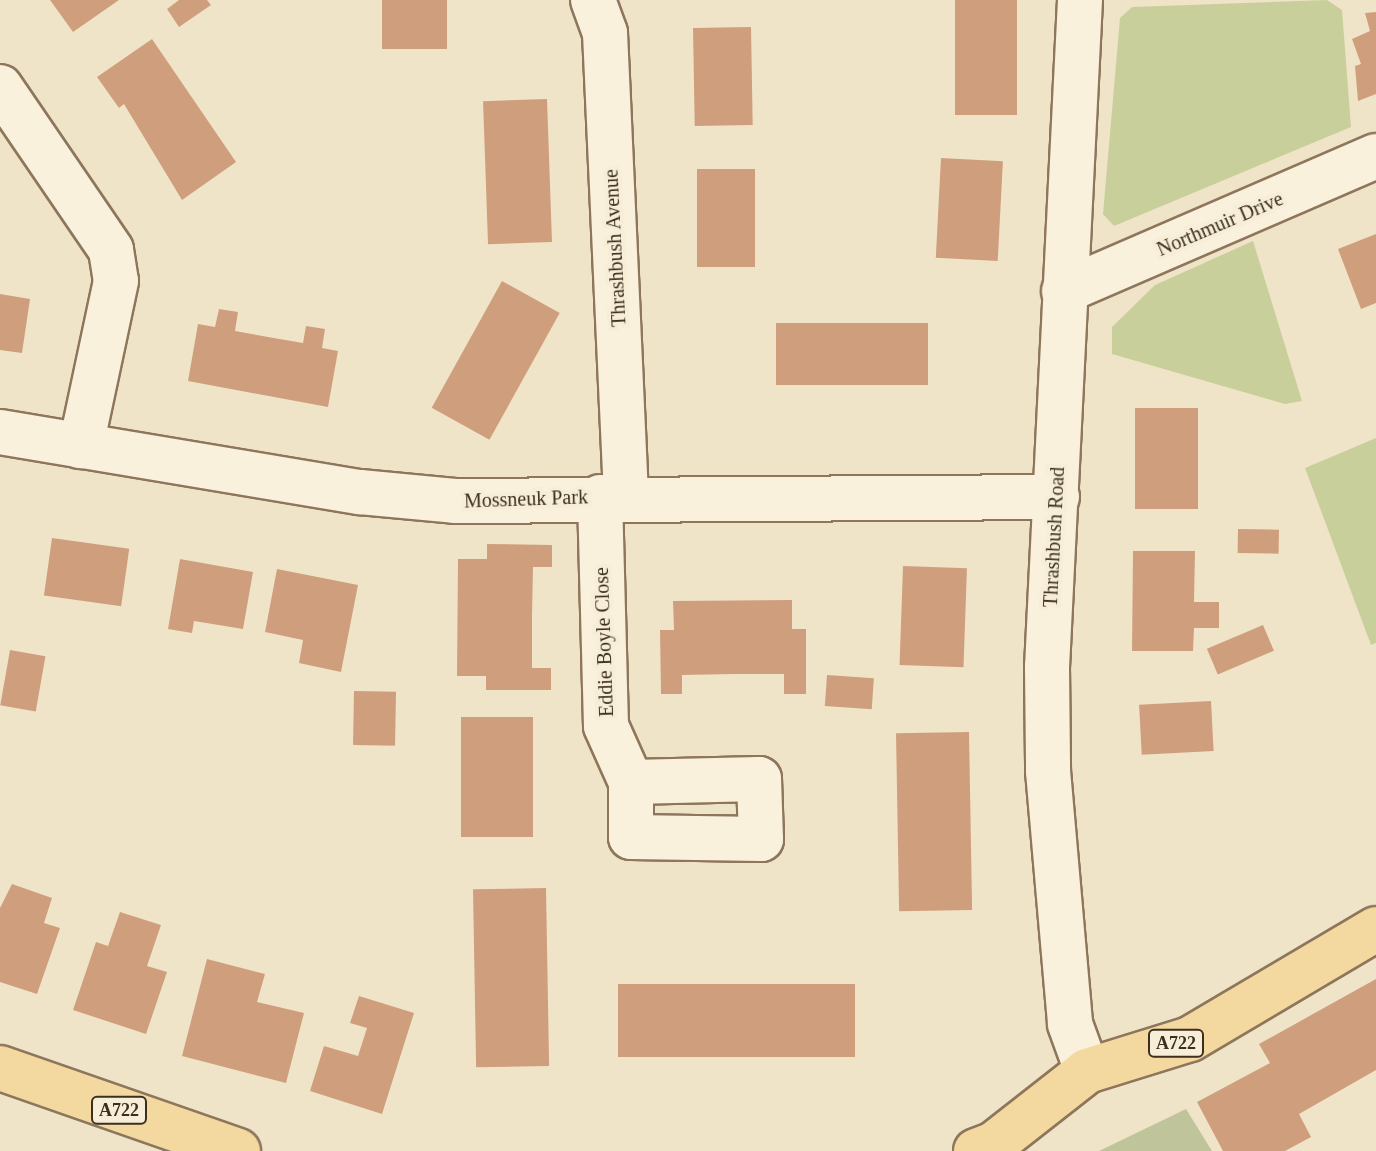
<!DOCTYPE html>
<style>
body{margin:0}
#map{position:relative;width:1376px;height:1151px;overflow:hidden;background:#f0e4c8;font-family:"Times New Roman",serif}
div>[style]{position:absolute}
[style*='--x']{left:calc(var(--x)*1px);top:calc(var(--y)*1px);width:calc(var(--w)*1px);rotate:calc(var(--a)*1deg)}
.green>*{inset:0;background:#c9cf9b}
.cemetery>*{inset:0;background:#bfc49a}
.building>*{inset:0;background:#cf9f7d;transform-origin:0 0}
.roads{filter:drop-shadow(2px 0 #8d765c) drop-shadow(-2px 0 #8d765c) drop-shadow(0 2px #8d765c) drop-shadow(0 -2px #8d765c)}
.minor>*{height:44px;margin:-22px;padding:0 22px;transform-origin:22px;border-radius:22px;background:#faf1dc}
.major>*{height:44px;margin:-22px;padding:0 22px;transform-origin:22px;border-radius:22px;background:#f3d9a0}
span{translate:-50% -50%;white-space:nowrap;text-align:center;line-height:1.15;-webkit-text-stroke:8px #f7eed8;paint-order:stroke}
.shield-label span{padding:2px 6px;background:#f7eed8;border:2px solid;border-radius:6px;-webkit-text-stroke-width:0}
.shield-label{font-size:18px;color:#3d2e20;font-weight:700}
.street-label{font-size:20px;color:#3d2e20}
</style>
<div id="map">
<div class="green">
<i style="clip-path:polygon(1327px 0,1342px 10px,1351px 127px,1114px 226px,1103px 214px,1120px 18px,1132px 7px)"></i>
<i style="clip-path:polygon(1253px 241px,1302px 401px,1285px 404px,1112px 354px,1112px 327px,1155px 285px)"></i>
<i style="clip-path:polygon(1376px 438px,1376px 643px,1371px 645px,1305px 468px)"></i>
</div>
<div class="cemetery">
<i style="clip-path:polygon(1186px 1109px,1212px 1151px,1099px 1151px)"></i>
</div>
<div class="building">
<i style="clip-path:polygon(50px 0,119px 0,73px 32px)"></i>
<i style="clip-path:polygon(179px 0,207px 0,211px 5px,179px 27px,167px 9px)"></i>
<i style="left:382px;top:0;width:65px;height:49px"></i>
<i style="left:955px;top:0;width:62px;height:115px"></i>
<i style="clip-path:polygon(1376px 12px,1376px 94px,1358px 101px,1355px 66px,1361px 64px,1352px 39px,1370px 31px,1365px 13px)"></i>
<i style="left:751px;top:27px;width:98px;height:58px;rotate:89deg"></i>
<i style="clip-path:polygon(152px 39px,236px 162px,182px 200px,124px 104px,119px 108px,97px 77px)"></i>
<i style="left:547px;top:99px;width:143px;height:64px;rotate:88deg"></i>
<i style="left:941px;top:158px;width:62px;height:100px;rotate:3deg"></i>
<i style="left:697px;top:169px;width:58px;height:98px"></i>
<i style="clip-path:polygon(1376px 234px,1376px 303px,1361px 309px,1338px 249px)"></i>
<i style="left:502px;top:281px;width:66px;height:145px;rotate:29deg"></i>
<i style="clip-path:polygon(0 294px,30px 299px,22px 353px,0 350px)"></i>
<i style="clip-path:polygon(219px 309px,238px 312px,235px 331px,268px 337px,303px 343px,306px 326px,325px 329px,322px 348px,338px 351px,328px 407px,188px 381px,198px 324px,215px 327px)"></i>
<i style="left:776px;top:323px;width:152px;height:62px"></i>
<i style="left:1135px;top:408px;width:63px;height:101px"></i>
<i style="left:1238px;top:529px;width:41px;height:24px;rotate:1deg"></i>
<i style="left:52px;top:538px;width:78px;height:58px;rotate:8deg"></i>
<i style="clip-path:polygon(487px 544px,552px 545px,552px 567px,533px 567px,532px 616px,532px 668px,551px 668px,551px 690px,486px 690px,486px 676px,457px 676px,458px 559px,487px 559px)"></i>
<i style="clip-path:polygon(1133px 551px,1195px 551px,1194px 602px,1219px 602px,1219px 628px,1194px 628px,1193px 651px,1132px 651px)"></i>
<i style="clip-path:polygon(180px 559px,253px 572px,243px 629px,194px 621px,192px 633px,168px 629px)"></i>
<i style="left:903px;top:566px;width:64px;height:99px;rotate:2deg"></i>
<i style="clip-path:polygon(277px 569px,358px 585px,341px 672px,299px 663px,303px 640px,265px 632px)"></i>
<i style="clip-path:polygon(792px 600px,792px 629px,806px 629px,806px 694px,784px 694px,784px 674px,734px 674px,682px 675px,682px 694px,661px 694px,660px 630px,674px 630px,673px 601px)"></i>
<i style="left:1263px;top:625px;width:28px;height:61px;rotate:67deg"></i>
<i style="left:10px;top:650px;width:36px;height:56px;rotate:10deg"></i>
<i style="left:827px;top:675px;width:47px;height:31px;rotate:4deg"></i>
<i style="left:354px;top:691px;width:42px;height:54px;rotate:1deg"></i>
<i style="left:1211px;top:701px;width:50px;height:72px;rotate:87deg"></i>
<i style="left:461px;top:717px;width:72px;height:120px"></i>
<i style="left:969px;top:732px;width:178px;height:73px;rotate:89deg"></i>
<i style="clip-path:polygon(12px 884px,52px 898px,44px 923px,60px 928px,37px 994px,0 982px,0 908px)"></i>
<i style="left:546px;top:888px;width:178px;height:73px;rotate:89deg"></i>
<i style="clip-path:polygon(120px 912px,161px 925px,147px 966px,167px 972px,146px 1034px,73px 1010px,96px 942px,108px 946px)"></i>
<i style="clip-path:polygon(207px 959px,265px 974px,257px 1002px,304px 1013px,286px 1083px,182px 1056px)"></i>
<i style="clip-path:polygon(1376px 979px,1376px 1070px,1299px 1114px,1311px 1137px,1285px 1151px,1223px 1151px,1197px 1102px,1270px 1063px,1259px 1044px)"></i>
<i style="left:618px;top:984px;width:237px;height:73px"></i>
<i style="clip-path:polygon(359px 996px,414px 1013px,382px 1114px,310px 1091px,324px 1046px,358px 1056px,367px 1028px,350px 1023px)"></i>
</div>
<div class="roads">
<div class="minor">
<i style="--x:593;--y:0;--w:35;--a:70"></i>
<i style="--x:605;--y:33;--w:464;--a:87.4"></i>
<i style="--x:1080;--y:0;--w:668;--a:92.83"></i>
<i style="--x:1047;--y:667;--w:104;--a:89.4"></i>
<i style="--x:1048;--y:771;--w:254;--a:85"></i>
<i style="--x:1070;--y:1024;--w:50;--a:70.1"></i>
<i style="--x:0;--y:87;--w:197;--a:55.7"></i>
<i style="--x:111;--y:250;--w:31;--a:81"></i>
<i style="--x:116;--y:281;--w:169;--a:102"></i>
<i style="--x:1064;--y:291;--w:340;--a:-23.4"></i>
<i style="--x:0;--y:432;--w:365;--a:9.5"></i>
<i style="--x:360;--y:492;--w:95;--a:5.4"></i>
<i style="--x:455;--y:501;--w:602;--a:-0.38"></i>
<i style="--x:600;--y:497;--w:229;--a:88.5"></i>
<i style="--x:606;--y:726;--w:61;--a:65.9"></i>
<i style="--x:631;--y:782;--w:55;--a:90"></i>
<i style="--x:631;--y:837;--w:130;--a:0.9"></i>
<i style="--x:761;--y:839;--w:60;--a:-91.9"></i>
<i style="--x:759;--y:779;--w:128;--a:178.7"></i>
</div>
<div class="major">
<i style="--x:0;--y:1068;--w:252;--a:19.2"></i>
<i style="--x:976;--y:1151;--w:19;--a:-21"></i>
<i style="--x:994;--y:1144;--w:118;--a:-38.1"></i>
<i style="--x:1087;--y:1071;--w:108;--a:-17.3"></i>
<i style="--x:1190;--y:1039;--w:216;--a:-30.6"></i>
</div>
</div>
<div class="shield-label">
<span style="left:1176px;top:1043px">A722</span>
<span style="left:119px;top:1110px">A722</span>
</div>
<div class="street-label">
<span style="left:1220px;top:224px;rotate:-23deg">Northmuir Drive</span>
<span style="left:615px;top:248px;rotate:-93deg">Thrashbush Avenue</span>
<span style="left:526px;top:499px;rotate:-2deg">Mossneuk Park</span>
<span style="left:1054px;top:537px;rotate:-87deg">Thrashbush Road</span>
<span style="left:604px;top:642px;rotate:-92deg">Eddie Boyle Close</span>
</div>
</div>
